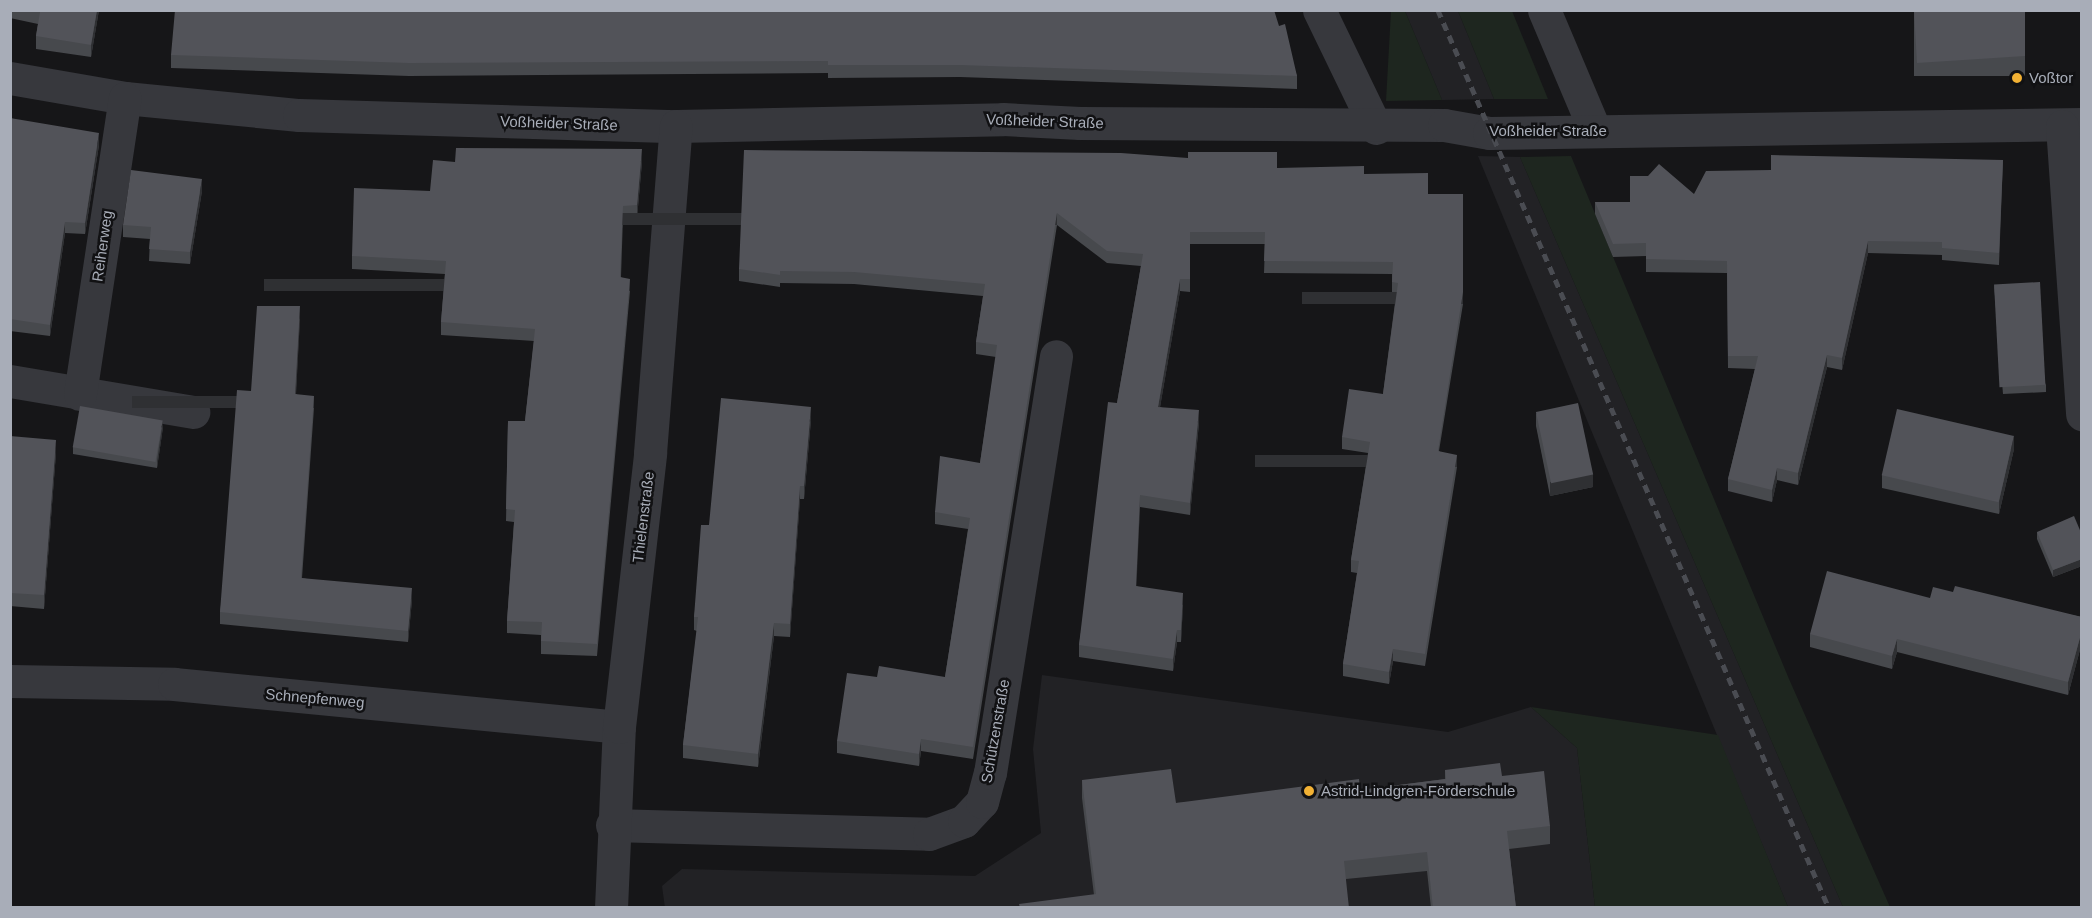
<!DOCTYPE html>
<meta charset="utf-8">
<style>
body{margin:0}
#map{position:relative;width:2092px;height:918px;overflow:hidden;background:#161618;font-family:Helvetica,sans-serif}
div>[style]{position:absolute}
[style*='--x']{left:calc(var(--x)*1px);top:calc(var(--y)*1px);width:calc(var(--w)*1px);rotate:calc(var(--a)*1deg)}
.built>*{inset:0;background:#222225}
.green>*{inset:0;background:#1e261f}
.street>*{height:33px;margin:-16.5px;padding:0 16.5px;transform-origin:16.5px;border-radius:16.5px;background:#37383d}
.rail>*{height:4.5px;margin-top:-2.25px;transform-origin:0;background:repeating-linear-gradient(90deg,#4a4c52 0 8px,transparent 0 14px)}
.wall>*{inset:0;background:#47494d;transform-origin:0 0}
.shaded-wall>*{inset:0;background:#2f3033;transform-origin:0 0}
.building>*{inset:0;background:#525359;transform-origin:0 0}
.dots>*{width:16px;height:16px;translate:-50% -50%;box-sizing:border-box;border:3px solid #111113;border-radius:50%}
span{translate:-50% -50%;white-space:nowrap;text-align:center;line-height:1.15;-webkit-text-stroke:5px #111113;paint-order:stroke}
.poi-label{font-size:15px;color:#a8adb8}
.left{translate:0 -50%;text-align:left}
.street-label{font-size:15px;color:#a8adb8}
.frame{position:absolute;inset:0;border:12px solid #a8adb8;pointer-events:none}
</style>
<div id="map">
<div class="built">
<i style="clip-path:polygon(1405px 11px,1458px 11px,1494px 99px,1442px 100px)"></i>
<i style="clip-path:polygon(1478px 156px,1520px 157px,1843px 907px,1788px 907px)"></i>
<i style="clip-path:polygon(1042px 675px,1448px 732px,1531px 707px,1577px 748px,1595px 907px,665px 908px,662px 886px,682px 869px,975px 876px,1041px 833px,1033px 749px)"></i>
</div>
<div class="green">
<i style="clip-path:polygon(1391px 11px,1405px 11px,1442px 100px,1386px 101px)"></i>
<i style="clip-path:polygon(1458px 11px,1512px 11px,1548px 99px,1494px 99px)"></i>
<i style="clip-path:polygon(1571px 156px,1789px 679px,1890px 907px,1843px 907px,1520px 157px)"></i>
<i style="clip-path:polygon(1531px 707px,1718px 735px,1788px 907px,1595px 907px,1577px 748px)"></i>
</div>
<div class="street">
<i style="--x:1319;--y:10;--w:131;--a:64.2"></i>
<i style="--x:1544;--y:10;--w:131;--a:67.1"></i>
<i style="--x:10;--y:78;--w:117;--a:9.9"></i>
<i style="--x:125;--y:98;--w:175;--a:5.6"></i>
<i style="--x:299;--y:115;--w:377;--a:1.7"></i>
<i style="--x:676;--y:126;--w:327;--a:-1.2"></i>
<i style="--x:1003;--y:119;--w:77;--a:3"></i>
<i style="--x:1080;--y:123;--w:364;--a:0.3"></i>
<i style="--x:1444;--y:125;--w:46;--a:10.1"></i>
<i style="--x:1489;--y:133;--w:593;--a:-0.87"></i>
<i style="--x:2062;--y:126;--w:289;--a:86"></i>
<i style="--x:10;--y:381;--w:186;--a:9.6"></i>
<i style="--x:80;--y:394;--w:299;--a:-81.4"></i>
<i style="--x:10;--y:681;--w:164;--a:1"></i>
<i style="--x:174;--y:684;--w:447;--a:5.5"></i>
<i style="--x:612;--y:825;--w:317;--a:1.6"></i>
<i style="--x:929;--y:834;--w:37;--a:-20"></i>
<i style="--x:964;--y:821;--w:26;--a:-47"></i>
<i style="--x:982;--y:802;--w:30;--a:-75"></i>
<i style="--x:990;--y:773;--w:422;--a:-81"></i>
<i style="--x:611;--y:908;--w:181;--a:-87.5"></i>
<i style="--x:619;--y:727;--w:276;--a:-83.5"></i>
<i style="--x:650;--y:453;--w:328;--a:-85.5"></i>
</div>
<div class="rail">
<i style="--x:1438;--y:10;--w:979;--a:66.47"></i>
</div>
<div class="wall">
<i style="clip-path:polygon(10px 10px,99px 10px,91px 57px,36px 49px,36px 36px,38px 24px,10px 18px)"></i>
<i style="left:1914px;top:10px;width:111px;height:66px"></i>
<i style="clip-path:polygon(1279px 26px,1297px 76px,1297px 89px,960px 77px,828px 78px,828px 73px,409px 76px,171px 68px,171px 55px)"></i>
<i style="clip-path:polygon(10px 118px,99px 145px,85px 234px,65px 233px,50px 336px,10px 331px)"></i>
<i style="clip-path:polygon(2003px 160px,1999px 265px,1942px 260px,1942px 255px,1868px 253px,1842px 370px,1827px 367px,1798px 485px,1777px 480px,1772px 502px,1728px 491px,1728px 479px,1755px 369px,1728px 368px,1727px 273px,1646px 272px,1646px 256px,1613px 257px,1595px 214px,1595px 202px,1630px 202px,1694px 194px,1771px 170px)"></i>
<i style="clip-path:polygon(455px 162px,642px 162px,637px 218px,623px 218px,621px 277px,630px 291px,597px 656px,541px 654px,541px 635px,507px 633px,507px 621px,514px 522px,506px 521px,508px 421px,525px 421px,534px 341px,441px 335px,441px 322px,445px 274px,352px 269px,352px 256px,430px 191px)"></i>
<i style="clip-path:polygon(1277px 168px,1364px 174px,1428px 194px,1463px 194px,1463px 304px,1439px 451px,1457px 467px,1425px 666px,1393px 661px,1389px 684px,1343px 676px,1343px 664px,1357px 573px,1351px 572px,1351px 560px,1368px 453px,1342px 449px,1342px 437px,1383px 394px,1396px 295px,1392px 295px,1392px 274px,1264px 273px,1265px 244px,1190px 244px,1190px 292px,1180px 291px,1160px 407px,1199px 423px,1190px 515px,1140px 507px,1136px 586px,1183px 605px,1181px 642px,1177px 642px,1173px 671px,1079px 657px,1079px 645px,1117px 403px,1141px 266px,1107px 263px,1057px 225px,973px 759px,921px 751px,919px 766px,837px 753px,837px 741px,877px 677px,945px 677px,968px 529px,935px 524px,935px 512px,980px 463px,996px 357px,976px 354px,976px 342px,983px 296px,854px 284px,780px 283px,780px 287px,739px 281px,739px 269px)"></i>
<i style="clip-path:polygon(202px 191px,190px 264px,149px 261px,150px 239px,123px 237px,123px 225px)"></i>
<i style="clip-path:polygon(1994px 285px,2046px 385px,2046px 392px,2003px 394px)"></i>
<i style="clip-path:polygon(300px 318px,296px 394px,314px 408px,302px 578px,412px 600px,408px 642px,220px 624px,220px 612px,251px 391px)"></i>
<i style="clip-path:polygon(1536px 413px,1593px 487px,1550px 496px,1536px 426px)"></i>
<i style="clip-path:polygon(811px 420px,804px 499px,800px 499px,790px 637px,774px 636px,758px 767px,683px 758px,683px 745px,697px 631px,694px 630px,694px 617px,709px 525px)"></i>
<i style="clip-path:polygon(163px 427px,157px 468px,73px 454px,73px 447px)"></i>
<i style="clip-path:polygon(10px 436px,56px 453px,44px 609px,10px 606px)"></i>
<i style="clip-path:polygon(2014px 449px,1999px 514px,1882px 488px,1882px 475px)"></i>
<i style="clip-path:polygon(2037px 532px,2082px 535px,2082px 566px,2053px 577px,2037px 539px)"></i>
<i style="clip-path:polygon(1953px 592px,2082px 617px,2082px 642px,2068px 695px,1897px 652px,1892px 669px,1810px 647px,1810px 634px)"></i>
<i style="clip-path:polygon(1445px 770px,1502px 776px,1550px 826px,1550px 844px,1509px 849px,1516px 908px,1431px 908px,1427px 871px,1346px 879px,1094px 895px,1082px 798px,1082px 780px,1176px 803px,1360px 790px,1445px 779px)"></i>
</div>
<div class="shaded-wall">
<i style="clip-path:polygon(97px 10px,99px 10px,91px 57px,91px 45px)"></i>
<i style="clip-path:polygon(99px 133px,99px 145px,85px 234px,85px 223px)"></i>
<i style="clip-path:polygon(642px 149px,642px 162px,637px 218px,637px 205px)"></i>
<i style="clip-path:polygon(202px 179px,202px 191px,190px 264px,190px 252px)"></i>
<i style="left:1057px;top:213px;width:12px;height:541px;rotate:90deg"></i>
<i style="clip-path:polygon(65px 222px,65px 233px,50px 336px,50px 325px)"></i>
<i style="clip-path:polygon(1868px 241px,1868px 253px,1842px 370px,1842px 358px)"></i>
<i style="left:630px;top:279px;width:12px;height:366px;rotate:90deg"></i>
<i style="clip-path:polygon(1180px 279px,1180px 291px,1158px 419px,1158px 407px)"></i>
<i style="left:1463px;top:292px;width:12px;height:161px;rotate:90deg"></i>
<i style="clip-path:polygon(300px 306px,300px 318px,295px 406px,295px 394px)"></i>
<i style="clip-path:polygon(1827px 355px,1827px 367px,1798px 485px,1798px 473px)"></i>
<i style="left:314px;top:396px;width:12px;height:182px;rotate:90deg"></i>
<i style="clip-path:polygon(811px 407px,811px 420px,804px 499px,804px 486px)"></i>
<i style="clip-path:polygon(1199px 410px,1199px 423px,1190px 515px,1190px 503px)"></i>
<i style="clip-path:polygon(163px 420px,163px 427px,157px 468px,157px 461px)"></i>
<i style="clip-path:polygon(2014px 435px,2014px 449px,1999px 514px,1999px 501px)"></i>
<i style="clip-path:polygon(56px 440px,56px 453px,44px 609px,44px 595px)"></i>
<i style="left:1457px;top:455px;width:12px;height:202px;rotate:90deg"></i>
<i style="clip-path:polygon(1777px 468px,1777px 480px,1772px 502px,1772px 490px)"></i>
<i style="clip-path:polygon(1593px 474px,1593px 487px,1550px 496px,1550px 482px)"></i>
<i style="clip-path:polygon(800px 486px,800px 499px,790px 637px,790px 624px)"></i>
<i style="clip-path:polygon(1140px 495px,1140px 507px,1136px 598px,1136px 586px)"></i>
<i style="clip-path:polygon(2082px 559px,2082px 566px,2053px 577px,2053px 570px)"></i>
<i style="clip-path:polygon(412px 588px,412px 600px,408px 642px,408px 631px)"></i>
<i style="clip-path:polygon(1183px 593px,1183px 605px,1181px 642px,1181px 630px)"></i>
<i style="clip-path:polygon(774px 623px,774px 636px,758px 767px,758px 754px)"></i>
<i style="clip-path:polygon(1177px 630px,1177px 642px,1173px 671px,1173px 659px)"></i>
<i style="clip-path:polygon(2082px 630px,2082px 642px,2068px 695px,2068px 682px)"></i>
<i style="clip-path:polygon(1897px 639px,1897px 652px,1892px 669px,1892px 656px)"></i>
<i style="clip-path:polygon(1393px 649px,1393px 661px,1389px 684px,1389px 672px)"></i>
<i style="clip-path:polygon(921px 739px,921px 751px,919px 766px,919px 754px)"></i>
</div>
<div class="building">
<i style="clip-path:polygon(34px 10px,97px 10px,91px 45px,36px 36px,40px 12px)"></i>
<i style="clip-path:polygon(175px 10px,1274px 10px,1279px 26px,1285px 24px,1297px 76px,960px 65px,828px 65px,828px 61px,409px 63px,171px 55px)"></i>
<i style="clip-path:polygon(1914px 10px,2025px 10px,2025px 56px,1917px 63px)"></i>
<i style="clip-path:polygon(10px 118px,99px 133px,85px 223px,65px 222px,50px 325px,10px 319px)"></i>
<i style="clip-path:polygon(456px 148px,642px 149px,637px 205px,623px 206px,620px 277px,630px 279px,597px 644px,541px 641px,542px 622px,507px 621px,515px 510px,506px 509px,508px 421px,525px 421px,535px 329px,441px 322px,446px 261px,352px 256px,354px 188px,430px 191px,433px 160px,455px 162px)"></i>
<i style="clip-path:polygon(744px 150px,1121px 153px,1188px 158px,1188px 152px,1277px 152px,1277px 168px,1364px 166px,1364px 174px,1428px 173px,1428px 194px,1463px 194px,1463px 292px,1438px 451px,1457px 455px,1425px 654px,1393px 649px,1389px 672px,1343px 664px,1359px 561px,1351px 560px,1370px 442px,1342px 437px,1349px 389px,1383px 394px,1398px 283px,1392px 282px,1393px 262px,1264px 261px,1265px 232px,1190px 232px,1190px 279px,1180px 279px,1158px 407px,1199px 410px,1190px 503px,1140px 495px,1136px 586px,1183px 593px,1181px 630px,1177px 630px,1173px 659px,1079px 645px,1108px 402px,1117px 403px,1143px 254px,1107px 251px,1057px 213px,973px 747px,921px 739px,919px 754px,837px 741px,847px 673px,877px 677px,879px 666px,945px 677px,970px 518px,935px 512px,940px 456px,980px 463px,997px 345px,976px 342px,985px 284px,854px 272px,780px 271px,780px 275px,739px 269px)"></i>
<i style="clip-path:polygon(1771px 155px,2003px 160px,1999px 253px,1942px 248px,1942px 242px,1868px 241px,1842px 358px,1827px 355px,1798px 473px,1777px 468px,1772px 490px,1728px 479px,1758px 356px,1728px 356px,1727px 261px,1646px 259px,1646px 243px,1613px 244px,1595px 202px,1630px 202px,1630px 176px,1648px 176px,1659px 164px,1694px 194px,1706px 171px,1771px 170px)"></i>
<i style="clip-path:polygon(131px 170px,202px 179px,190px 252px,149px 249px,151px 227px,123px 225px)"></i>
<i style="left:2040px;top:282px;width:103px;height:46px;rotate:87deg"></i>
<i style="clip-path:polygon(257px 306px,300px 306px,295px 394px,314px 396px,301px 578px,412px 588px,408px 631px,220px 612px,237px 390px,251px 391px)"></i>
<i style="clip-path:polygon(721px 398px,811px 407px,804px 486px,800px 486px,790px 624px,774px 623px,758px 754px,683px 745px,698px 617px,694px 617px,701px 525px,709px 525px)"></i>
<i style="left:1578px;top:403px;width:73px;height:43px;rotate:78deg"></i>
<i style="left:80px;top:406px;width:84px;height:42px;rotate:10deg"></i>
<i style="left:1897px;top:409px;width:120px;height:68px;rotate:13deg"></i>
<i style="clip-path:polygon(10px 436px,56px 440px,44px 595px,10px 593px)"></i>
<i style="clip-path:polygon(2074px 516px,2082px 535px,2082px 559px,2053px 570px,2037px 532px)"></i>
<i style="clip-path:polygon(1827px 571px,1930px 598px,1933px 587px,1953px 592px,1955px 586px,2082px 617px,2082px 630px,2068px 682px,1897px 639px,1892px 656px,1810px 634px)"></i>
<i style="clip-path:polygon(1500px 763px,1502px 776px,1544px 771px,1550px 826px,1507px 831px,1516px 908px,1433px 908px,1427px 852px,1344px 861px,1349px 908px,1020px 908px,1019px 904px,1096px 894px,1082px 780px,1171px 769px,1176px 803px,1359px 779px,1360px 790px,1446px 779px,1445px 770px)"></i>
</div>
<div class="dots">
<i style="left:2017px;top:78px;background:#f2b134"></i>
<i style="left:1309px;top:791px;background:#f2b134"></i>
</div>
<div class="poi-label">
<span class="left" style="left:2029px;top:78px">Voßtor</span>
<span class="left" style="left:1321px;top:791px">Astrid-Lindgren-Förderschule</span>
</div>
<div class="street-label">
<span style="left:1045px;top:121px;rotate:2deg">Voßheider Straße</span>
<span style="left:559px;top:123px;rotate:2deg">Voßheider Straße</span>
<span style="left:1548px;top:131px">Voßheider Straße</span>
<span style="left:102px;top:246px;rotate:-82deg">Reiherweg</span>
<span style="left:643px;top:517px;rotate:-83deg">Thielenstraße</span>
<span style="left:315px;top:698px;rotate:5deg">Schnepfenweg</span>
<span style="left:995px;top:731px;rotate:-80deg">Schützenstraße</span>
</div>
<div class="frame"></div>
</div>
